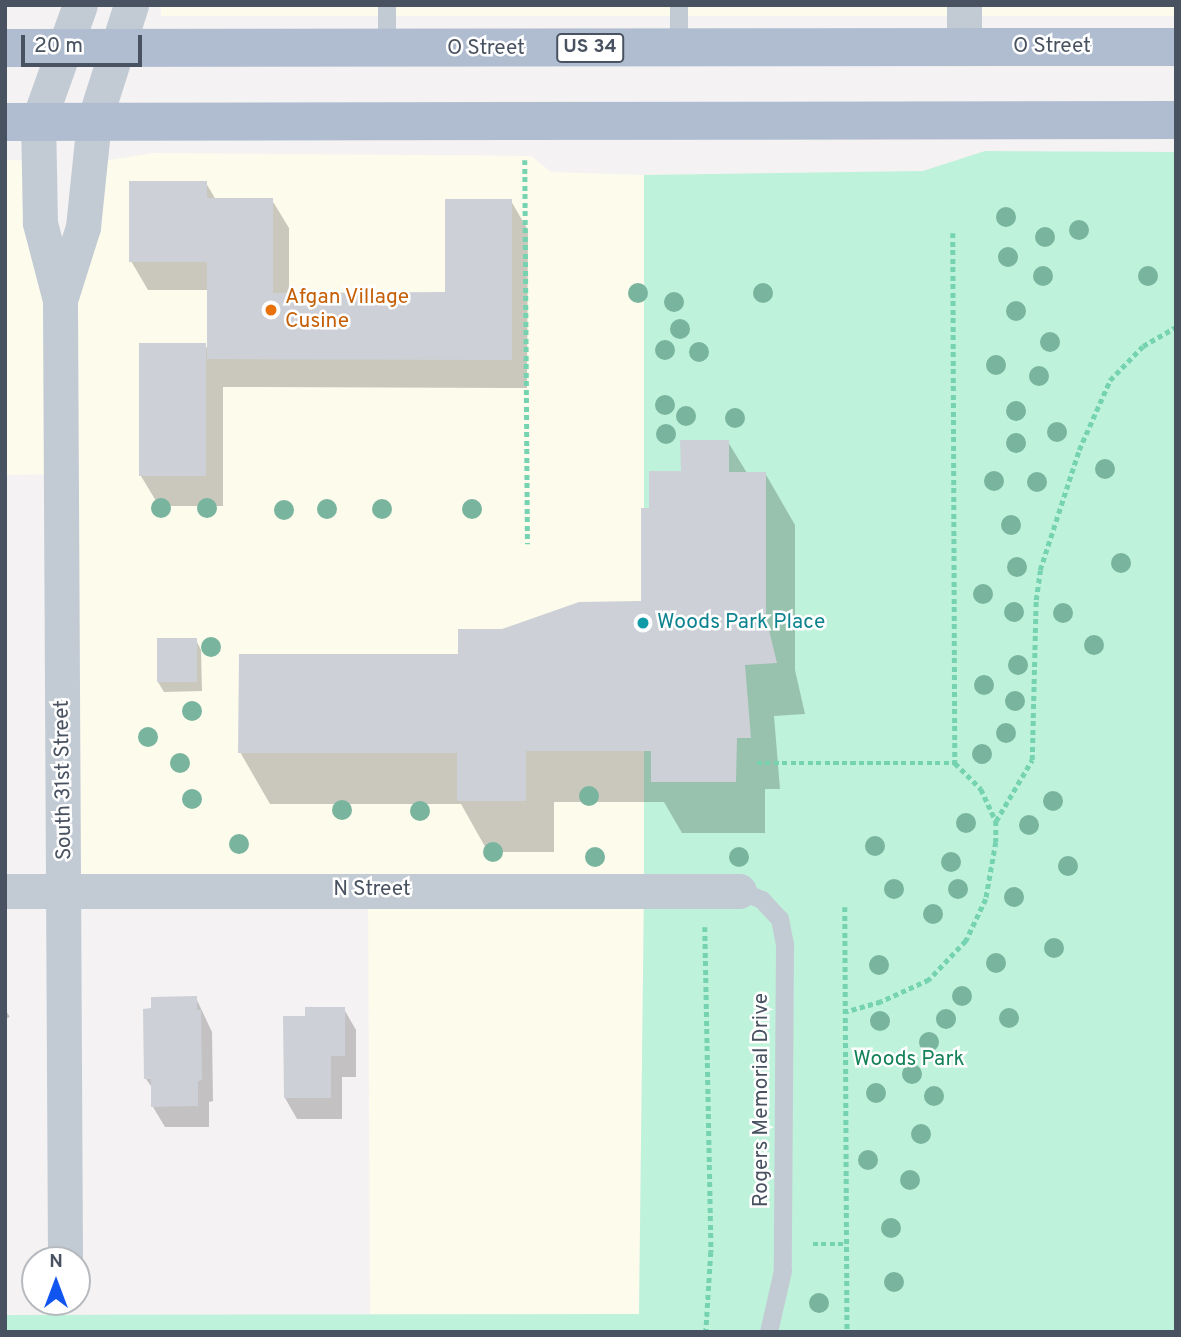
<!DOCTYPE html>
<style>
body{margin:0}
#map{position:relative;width:1181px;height:1337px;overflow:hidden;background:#f4f2f2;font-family:Overpass,sans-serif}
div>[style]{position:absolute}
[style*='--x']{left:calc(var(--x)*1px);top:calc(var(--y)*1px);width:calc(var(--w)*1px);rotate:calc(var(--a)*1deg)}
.commercial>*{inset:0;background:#fdfbec;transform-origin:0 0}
.green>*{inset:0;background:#bff2da}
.shadow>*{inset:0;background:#0003;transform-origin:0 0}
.building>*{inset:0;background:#cdd0d6;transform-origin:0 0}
.path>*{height:4.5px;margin-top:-2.25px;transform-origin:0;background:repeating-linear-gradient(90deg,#75d3b1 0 5px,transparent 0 8.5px)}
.service>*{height:18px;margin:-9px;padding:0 9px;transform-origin:9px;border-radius:9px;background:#c2cad4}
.minor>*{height:35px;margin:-17.5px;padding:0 17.5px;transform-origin:17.5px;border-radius:17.5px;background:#c2cad4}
.primary>*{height:38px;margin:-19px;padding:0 19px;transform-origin:19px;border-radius:19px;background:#b0bdd1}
.trees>*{width:20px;height:20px;margin:-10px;border-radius:50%;background:#78b49e}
.dots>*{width:19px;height:19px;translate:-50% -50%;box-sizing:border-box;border:4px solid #fff;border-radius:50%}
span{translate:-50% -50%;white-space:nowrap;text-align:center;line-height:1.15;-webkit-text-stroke:5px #fff;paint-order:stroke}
.shield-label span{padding:2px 5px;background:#fff;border:2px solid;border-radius:5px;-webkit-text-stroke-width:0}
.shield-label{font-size:19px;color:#485260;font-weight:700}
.street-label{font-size:21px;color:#485260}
.food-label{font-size:21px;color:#c56008}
.left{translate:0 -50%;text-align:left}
.culture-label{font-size:21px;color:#0d838f}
.park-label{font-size:21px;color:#138259}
.frame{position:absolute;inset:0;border:7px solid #485260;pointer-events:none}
.north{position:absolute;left:21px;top:1246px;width:70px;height:70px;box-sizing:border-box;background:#fff;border:2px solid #b6babf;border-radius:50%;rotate:0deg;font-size:19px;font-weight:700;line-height:28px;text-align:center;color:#485260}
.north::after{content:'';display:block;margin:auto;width:24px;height:32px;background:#1055ef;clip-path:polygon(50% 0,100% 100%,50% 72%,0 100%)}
.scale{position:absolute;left:21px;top:35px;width:121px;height:32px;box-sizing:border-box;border:4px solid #485260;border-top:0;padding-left:9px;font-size:21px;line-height:24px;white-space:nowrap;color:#485260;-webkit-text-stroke:5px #fff;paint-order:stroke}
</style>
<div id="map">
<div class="commercial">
<i style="left:161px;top:5px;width:1015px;height:11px"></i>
<i style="clip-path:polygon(153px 153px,531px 156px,551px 172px,644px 175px,644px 890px,639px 1314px,370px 1314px,368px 890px,65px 891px,60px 474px,5px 475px,5px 160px,39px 161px,60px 299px,91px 163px)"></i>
</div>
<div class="green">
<i style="clip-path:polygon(985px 151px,1176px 152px,1176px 1332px,5px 1332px,5px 1315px,639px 1314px,644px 890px,644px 175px,923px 171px)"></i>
</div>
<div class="shadow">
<i style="clip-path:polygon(206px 183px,216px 200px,272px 200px,289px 228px,289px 295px,447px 294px,511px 201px,528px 230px,527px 388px,223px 387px,223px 506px,159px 506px,141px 476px,205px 345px,209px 351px,209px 290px,148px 290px,131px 261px)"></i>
<i style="clip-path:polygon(728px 442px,747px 473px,765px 473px,795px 525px,795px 670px,805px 714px,774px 716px,780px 789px,765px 789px,765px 833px,682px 833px,664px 802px,554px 802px,554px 852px,488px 852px,461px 804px,270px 804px,240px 752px,459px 656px,643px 603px,650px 510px,683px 473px)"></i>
<i style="clip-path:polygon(196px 640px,201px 650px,202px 691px,164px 692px,158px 682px)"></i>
<i style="clip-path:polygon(196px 998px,212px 1032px,213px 1101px,209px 1102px,209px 1127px,165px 1127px,153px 1107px,153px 1089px,146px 1079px)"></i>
<i style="left:5px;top:1009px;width:9px;height:87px;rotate:58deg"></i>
<i style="clip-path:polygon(344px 1009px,356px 1030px,356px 1077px,342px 1077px,342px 1119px,297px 1119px,285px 1098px,307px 1018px)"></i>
</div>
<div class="building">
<i style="clip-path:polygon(129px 181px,207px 181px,207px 198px,273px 198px,273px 293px,445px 292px,445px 199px,512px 199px,512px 360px,207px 359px,207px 262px,129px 262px)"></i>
<i style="left:139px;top:343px;width:67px;height:133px"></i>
<i style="clip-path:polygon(680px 440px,729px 440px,729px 472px,766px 472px,766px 618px,777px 663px,745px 665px,751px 738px,737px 738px,736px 782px,651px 782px,651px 751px,526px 751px,526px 801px,457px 801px,457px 753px,238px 753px,239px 654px,458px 654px,458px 629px,502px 629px,579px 602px,641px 601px,641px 508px,649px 508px,649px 471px,681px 471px)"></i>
<i style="left:157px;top:638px;width:40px;height:44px"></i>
<i style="clip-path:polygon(197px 996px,197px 1010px,201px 1010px,202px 1080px,198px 1081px,198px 1106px,151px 1107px,151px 1079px,144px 1079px,143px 1009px,151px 1008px,151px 997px)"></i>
<i style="clip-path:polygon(305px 1007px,345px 1007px,345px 1056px,331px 1056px,331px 1098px,284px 1098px,283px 1016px,305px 1016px)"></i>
</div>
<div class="path">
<i style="--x:525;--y:160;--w:384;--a:89.6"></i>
<i style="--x:953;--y:233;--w:530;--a:89.78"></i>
<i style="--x:757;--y:763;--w:198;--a:0"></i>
<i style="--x:955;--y:763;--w:37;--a:45"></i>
<i style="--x:981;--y:789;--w:35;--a:65"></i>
<i style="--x:996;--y:821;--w:21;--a:90"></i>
<i style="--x:996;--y:842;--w:58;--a:100"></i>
<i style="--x:986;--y:899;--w:47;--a:115.5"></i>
<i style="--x:966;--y:941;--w:54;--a:133.5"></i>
<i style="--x:929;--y:980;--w:53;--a:155.4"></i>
<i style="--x:881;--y:1002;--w:36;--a:164"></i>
<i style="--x:996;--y:821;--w:71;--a:-59.5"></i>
<i style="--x:1032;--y:760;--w:160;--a:-88.6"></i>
<i style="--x:1036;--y:600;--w:30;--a:-82"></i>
<i style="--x:1040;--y:570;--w:126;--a:-72"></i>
<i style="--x:1079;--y:450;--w:77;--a:-66.1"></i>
<i style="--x:1110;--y:380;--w:47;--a:-45.9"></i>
<i style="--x:1143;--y:346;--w:38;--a:-30"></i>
<i style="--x:845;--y:907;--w:425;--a:89.7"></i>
<i style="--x:705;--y:927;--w:325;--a:88.9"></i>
<i style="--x:711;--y:1252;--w:80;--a:93.6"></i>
<i style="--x:813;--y:1244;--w:32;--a:0"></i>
</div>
<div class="service">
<i style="--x:679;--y:5;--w:43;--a:90"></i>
<i style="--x:387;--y:49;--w:44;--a:-90"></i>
<i style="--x:739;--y:891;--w:25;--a:21"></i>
<i style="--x:762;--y:900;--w:26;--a:47"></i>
<i style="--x:780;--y:919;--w:26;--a:79"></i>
<i style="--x:785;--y:945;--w:326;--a:90.4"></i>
<i style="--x:783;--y:1271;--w:63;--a:102.9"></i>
</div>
<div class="minor">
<i style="--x:964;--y:5;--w:42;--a:90"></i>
<i style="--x:60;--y:300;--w:77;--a:-72.5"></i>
<i style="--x:83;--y:227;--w:107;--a:-84.1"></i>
<i style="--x:94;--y:121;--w:122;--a:-72.3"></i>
<i style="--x:5;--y:891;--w:734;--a:0"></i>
<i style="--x:65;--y:1260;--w:960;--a:-90.3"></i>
<i style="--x:60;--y:300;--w:80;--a:-104.6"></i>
<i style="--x:40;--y:223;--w:101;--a:-91.1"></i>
<i style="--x:38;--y:122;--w:124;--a:-70.3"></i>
</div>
<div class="primary">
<i style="--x:5;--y:48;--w:1171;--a:-0.05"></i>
<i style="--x:5;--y:122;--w:1171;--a:-0.1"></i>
</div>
<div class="trees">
<i style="left:1006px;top:217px"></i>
<i style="left:1079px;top:230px"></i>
<i style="left:1045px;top:237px"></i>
<i style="left:1008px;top:257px"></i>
<i style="left:1043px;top:276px"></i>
<i style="left:1148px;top:276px"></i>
<i style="left:638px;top:293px"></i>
<i style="left:763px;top:293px"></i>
<i style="left:674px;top:302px"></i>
<i style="left:1016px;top:311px"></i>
<i style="left:680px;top:329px"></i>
<i style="left:1050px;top:342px"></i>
<i style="left:665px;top:350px"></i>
<i style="left:699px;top:352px"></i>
<i style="left:996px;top:365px"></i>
<i style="left:1039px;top:376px"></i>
<i style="left:665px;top:405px"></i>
<i style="left:1016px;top:411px"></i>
<i style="left:686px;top:416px"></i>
<i style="left:735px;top:418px"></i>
<i style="left:1057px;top:432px"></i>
<i style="left:666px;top:434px"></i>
<i style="left:1016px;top:443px"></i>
<i style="left:1105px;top:469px"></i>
<i style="left:994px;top:481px"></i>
<i style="left:1037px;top:482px"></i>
<i style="left:161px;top:508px"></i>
<i style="left:207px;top:508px"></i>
<i style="left:327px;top:509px"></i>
<i style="left:382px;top:509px"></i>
<i style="left:472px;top:509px"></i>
<i style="left:284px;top:510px"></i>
<i style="left:1011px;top:525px"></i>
<i style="left:1121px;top:563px"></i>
<i style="left:1017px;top:567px"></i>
<i style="left:983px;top:594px"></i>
<i style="left:1014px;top:612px"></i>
<i style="left:1063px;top:613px"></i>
<i style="left:1094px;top:645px"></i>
<i style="left:211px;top:647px"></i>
<i style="left:1018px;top:665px"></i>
<i style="left:984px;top:685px"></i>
<i style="left:1015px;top:701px"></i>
<i style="left:192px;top:711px"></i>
<i style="left:1006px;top:733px"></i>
<i style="left:148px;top:737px"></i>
<i style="left:982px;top:754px"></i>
<i style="left:180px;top:763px"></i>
<i style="left:589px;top:796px"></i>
<i style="left:192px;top:799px"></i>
<i style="left:1053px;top:801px"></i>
<i style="left:342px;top:810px"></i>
<i style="left:420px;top:811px"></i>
<i style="left:966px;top:823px"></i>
<i style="left:1029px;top:825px"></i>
<i style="left:239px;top:844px"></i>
<i style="left:875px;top:846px"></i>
<i style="left:493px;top:852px"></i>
<i style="left:595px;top:857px"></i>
<i style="left:739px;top:857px"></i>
<i style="left:951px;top:862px"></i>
<i style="left:1068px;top:866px"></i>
<i style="left:894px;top:889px"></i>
<i style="left:958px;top:889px"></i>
<i style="left:1014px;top:897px"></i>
<i style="left:933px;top:914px"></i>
<i style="left:1054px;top:948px"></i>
<i style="left:996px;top:963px"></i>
<i style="left:879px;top:965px"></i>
<i style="left:962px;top:996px"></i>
<i style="left:1009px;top:1018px"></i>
<i style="left:946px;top:1019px"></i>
<i style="left:880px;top:1021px"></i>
<i style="left:929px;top:1042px"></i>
<i style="left:912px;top:1074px"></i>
<i style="left:876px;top:1093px"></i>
<i style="left:934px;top:1096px"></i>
<i style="left:921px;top:1134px"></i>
<i style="left:868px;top:1160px"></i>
<i style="left:910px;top:1180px"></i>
<i style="left:891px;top:1228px"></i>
<i style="left:894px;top:1282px"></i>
<i style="left:819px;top:1303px"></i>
</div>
<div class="dots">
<i style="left:271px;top:310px;background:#e8710a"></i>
<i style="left:643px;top:623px;background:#0f9aa8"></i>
</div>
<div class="shield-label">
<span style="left:590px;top:48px">US 34</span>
</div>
<div class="street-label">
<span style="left:1052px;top:47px">O Street</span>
<span style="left:486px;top:49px">O Street</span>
<span style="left:64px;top:780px;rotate:-91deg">South 31st Street</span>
<span style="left:372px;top:890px">N Street</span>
<span style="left:762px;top:1100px;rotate:-90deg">Rogers Memorial Drive</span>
</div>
<div class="food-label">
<span class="left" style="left:285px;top:310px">Afgan Village<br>Cusine</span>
</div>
<div class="culture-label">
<span class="left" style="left:657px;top:623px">Woods Park Place</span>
</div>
<div class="park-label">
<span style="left:909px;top:1060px">Woods Park</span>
</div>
<div class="frame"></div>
<div class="north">N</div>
<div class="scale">20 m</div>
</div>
